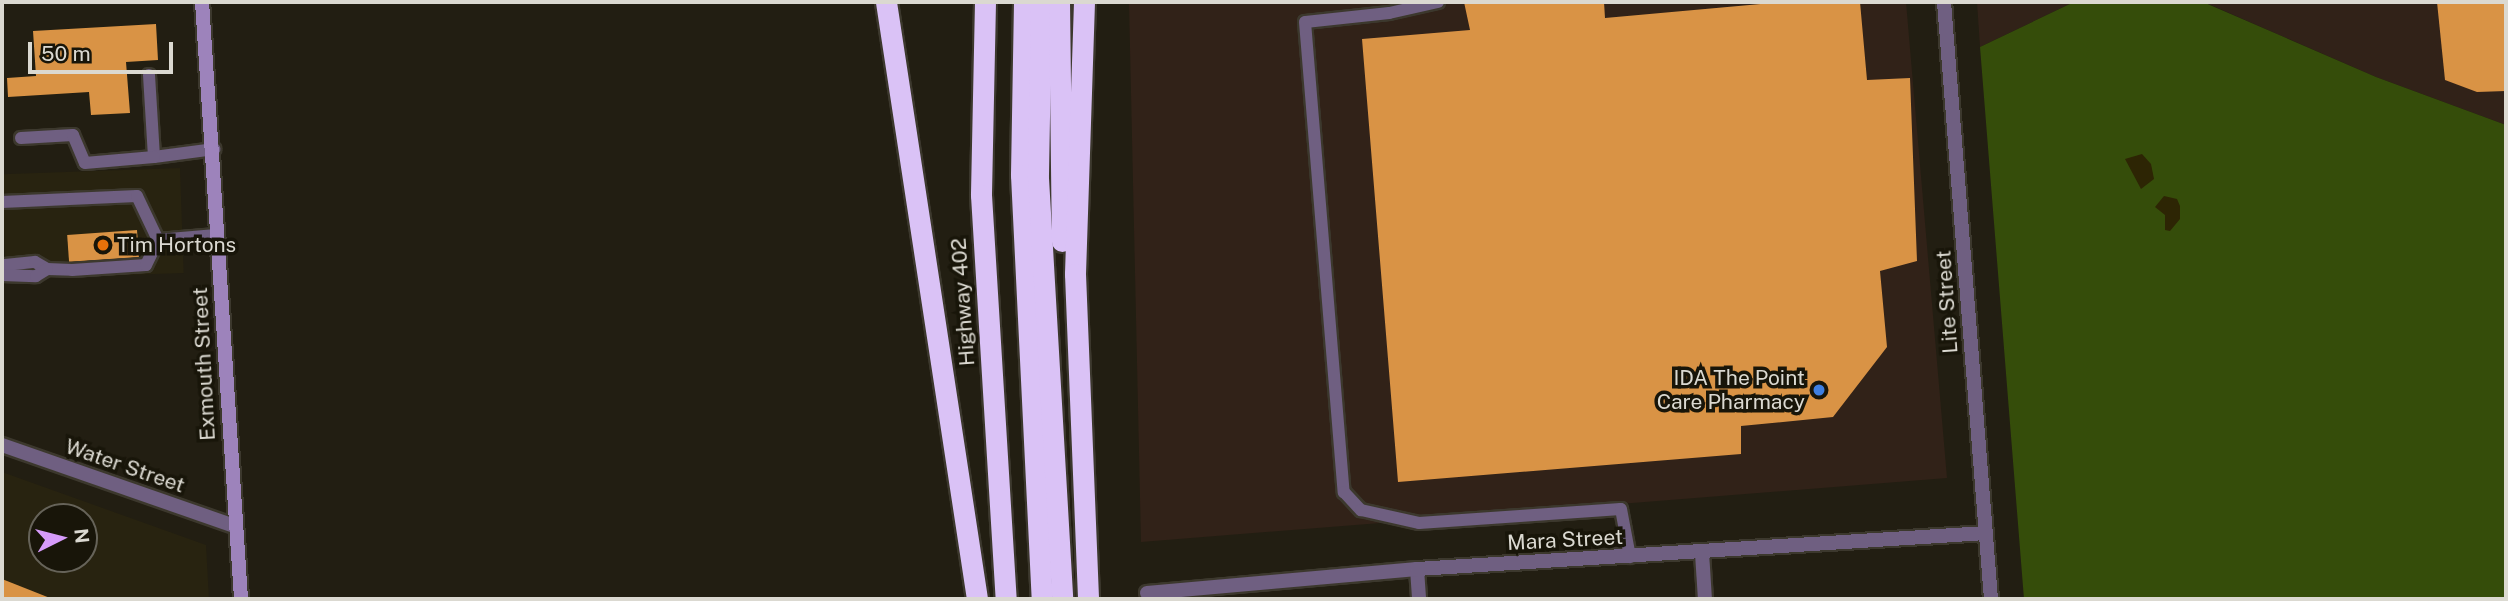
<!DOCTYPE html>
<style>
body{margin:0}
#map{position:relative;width:2508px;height:601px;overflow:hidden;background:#221e12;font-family:"Public Sans",sans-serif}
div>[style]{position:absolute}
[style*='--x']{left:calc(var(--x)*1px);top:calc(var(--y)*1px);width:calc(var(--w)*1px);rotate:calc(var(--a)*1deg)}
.built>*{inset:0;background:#282310;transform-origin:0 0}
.industrial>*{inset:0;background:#312218}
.green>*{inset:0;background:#354d0a}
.sand>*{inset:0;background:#2d2504}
.building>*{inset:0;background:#d99345;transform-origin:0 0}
.roads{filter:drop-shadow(2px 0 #3c382d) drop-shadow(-2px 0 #3c382d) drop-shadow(0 2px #3c382d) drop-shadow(0 -2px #3c382d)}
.service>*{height:12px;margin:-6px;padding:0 6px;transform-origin:6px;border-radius:6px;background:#6f5f81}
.minor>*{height:14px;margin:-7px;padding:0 7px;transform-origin:7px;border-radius:7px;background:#6f5f81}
.tertiary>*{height:14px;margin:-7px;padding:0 7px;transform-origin:7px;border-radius:7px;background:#6f5f81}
.secondary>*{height:14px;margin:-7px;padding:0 7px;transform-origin:7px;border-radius:7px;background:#9d83bb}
.motorway>*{height:21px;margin:-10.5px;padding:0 10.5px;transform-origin:10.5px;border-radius:10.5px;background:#dac2f6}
.dots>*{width:19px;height:19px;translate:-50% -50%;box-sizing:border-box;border:4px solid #181509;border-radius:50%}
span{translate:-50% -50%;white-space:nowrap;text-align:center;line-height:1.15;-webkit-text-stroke:7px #181509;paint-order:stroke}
.poi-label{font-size:21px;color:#dbd9d1}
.left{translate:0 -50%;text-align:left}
.right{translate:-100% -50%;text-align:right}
.street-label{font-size:21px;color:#dbd9d1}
.frame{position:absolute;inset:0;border:4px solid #dbd9d1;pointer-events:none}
.north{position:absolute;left:28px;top:503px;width:70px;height:70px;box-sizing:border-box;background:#181509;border:2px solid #666359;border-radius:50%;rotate:84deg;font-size:19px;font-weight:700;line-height:28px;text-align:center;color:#dbd9d1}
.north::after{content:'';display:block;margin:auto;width:24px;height:32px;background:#d69bfa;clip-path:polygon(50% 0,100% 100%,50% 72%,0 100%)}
.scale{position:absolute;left:28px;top:42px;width:145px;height:32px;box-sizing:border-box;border:4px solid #dbd9d1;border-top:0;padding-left:9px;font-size:21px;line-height:24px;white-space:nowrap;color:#dbd9d1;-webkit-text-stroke:5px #181509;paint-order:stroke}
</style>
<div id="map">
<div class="built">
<i style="left:180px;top:168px;width:105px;height:178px;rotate:88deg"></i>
<i style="clip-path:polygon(evenodd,2px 472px,206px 545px,209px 599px,2px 599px,2px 472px,42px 517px,84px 517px,84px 559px,42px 559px,42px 517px)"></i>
</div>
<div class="industrial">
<i style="clip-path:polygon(1129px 2px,1906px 2px,1947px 478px,1141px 542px)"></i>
<i style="clip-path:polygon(1977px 2px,2074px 2px,1980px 47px)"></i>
<i style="clip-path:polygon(2204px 2px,2506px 2px,2506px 125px,2376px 77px)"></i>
</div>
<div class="green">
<i style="clip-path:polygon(2074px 2px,2203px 2px,2376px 77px,2506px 125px,2506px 599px,2024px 599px,1980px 47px)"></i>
</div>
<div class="sand">
<i style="clip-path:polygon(2142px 154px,2151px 164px,2154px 179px,2141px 189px,2125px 159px)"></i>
<i style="clip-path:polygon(2164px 196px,2177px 199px,2180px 206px,2180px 219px,2170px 231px,2165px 230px,2165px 215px,2155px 207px)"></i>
</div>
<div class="building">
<i style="clip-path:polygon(1464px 2px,1604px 2px,1605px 18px,1782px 2px,1860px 2px,1867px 80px,1910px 78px,1917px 261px,1880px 271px,1887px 347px,1833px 417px,1741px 426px,1741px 454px,1398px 482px,1362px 39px,1470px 30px)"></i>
<i style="clip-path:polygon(2437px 2px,2506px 2px,2506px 91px,2477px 92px,2445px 80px)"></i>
<i style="clip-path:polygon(156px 24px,158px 60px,126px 62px,130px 113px,91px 115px,89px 92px,8px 97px,7px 78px,36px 76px,33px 31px)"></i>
<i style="left:137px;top:230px;width:27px;height:70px;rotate:86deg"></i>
<i style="clip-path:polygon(2px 579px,50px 598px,50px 599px,2px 599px)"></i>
</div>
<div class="roads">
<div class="service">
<i style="--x:1438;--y:2;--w:50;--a:167.3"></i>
<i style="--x:1389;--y:13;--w:84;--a:173.9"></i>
<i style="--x:1305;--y:22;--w:472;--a:85.3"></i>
<i style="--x:1344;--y:492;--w:25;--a:47"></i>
<i style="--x:1361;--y:510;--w:59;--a:12.6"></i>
<i style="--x:1419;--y:523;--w:202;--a:-4"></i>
<i style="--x:1621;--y:509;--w:49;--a:79.4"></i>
<i style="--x:149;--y:75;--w:82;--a:86.5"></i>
<i style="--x:154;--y:157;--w:61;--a:-7.6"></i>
<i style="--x:21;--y:138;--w:52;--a:-3.3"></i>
<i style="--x:73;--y:135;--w:30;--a:67"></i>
<i style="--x:85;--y:163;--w:69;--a:-5"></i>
<i style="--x:2;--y:202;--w:135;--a:-2.5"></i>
<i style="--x:137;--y:196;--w:49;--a:64.5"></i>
<i style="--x:158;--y:240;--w:58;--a:-4.9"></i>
<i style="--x:2;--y:269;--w:5;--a:-53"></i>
<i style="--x:5;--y:265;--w:30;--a:-6"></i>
<i style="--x:35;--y:262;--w:14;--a:30"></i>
<i style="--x:47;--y:269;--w:25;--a:2"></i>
<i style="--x:72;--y:270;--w:74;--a:-3.9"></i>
<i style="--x:146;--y:265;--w:28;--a:-64"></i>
<i style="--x:2;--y:275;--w:34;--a:2"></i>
<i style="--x:36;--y:276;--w:13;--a:-32"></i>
</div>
<div class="minor">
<i style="--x:2;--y:445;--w:247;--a:19.2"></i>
<i style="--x:1702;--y:553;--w:46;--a:86.3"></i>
<i style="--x:1417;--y:569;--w:30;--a:86"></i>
<i style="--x:1147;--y:593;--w:271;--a:-5.1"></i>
<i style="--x:1417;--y:569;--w:570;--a:-3.62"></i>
</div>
<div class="tertiary">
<i style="--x:1944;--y:2;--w:599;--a:85.5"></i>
</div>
<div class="secondary">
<i style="--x:202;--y:2;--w:598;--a:86.26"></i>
</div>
<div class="motorway">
<i style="--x:886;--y:2;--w:604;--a:81.33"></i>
<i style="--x:985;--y:2;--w:193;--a:91.2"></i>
<i style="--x:981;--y:195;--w:405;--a:86.5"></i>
<i style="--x:1024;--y:2;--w:173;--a:91"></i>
<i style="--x:1021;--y:175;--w:425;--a:87.2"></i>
<i style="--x:1041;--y:2;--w:176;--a:91"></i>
<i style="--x:1038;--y:178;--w:422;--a:86.7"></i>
<i style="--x:1059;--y:2;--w:239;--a:89.3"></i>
<i style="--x:1084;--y:2;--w:272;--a:91.9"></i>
<i style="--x:1075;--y:274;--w:325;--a:87.7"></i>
</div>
</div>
<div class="dots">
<i style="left:103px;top:245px;background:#e8710a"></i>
<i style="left:1819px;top:390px;background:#3f7fe0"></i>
</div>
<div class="poi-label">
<span class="left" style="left:117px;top:245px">Tim Hortons</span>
<span class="right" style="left:1805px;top:390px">IDA The Point<br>Care Pharmacy</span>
</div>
<div class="street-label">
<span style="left:963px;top:302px;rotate:-94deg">Highway 402</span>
<span style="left:1947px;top:302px;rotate:-94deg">Lite Street</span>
<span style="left:204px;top:364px;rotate:-93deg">Exmouth Street</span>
<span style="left:125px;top:466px;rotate:19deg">Water Street</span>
<span style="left:1565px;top:540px;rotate:-3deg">Mara Street</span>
</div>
<div class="frame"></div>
<div class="north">N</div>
<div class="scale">50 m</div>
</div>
